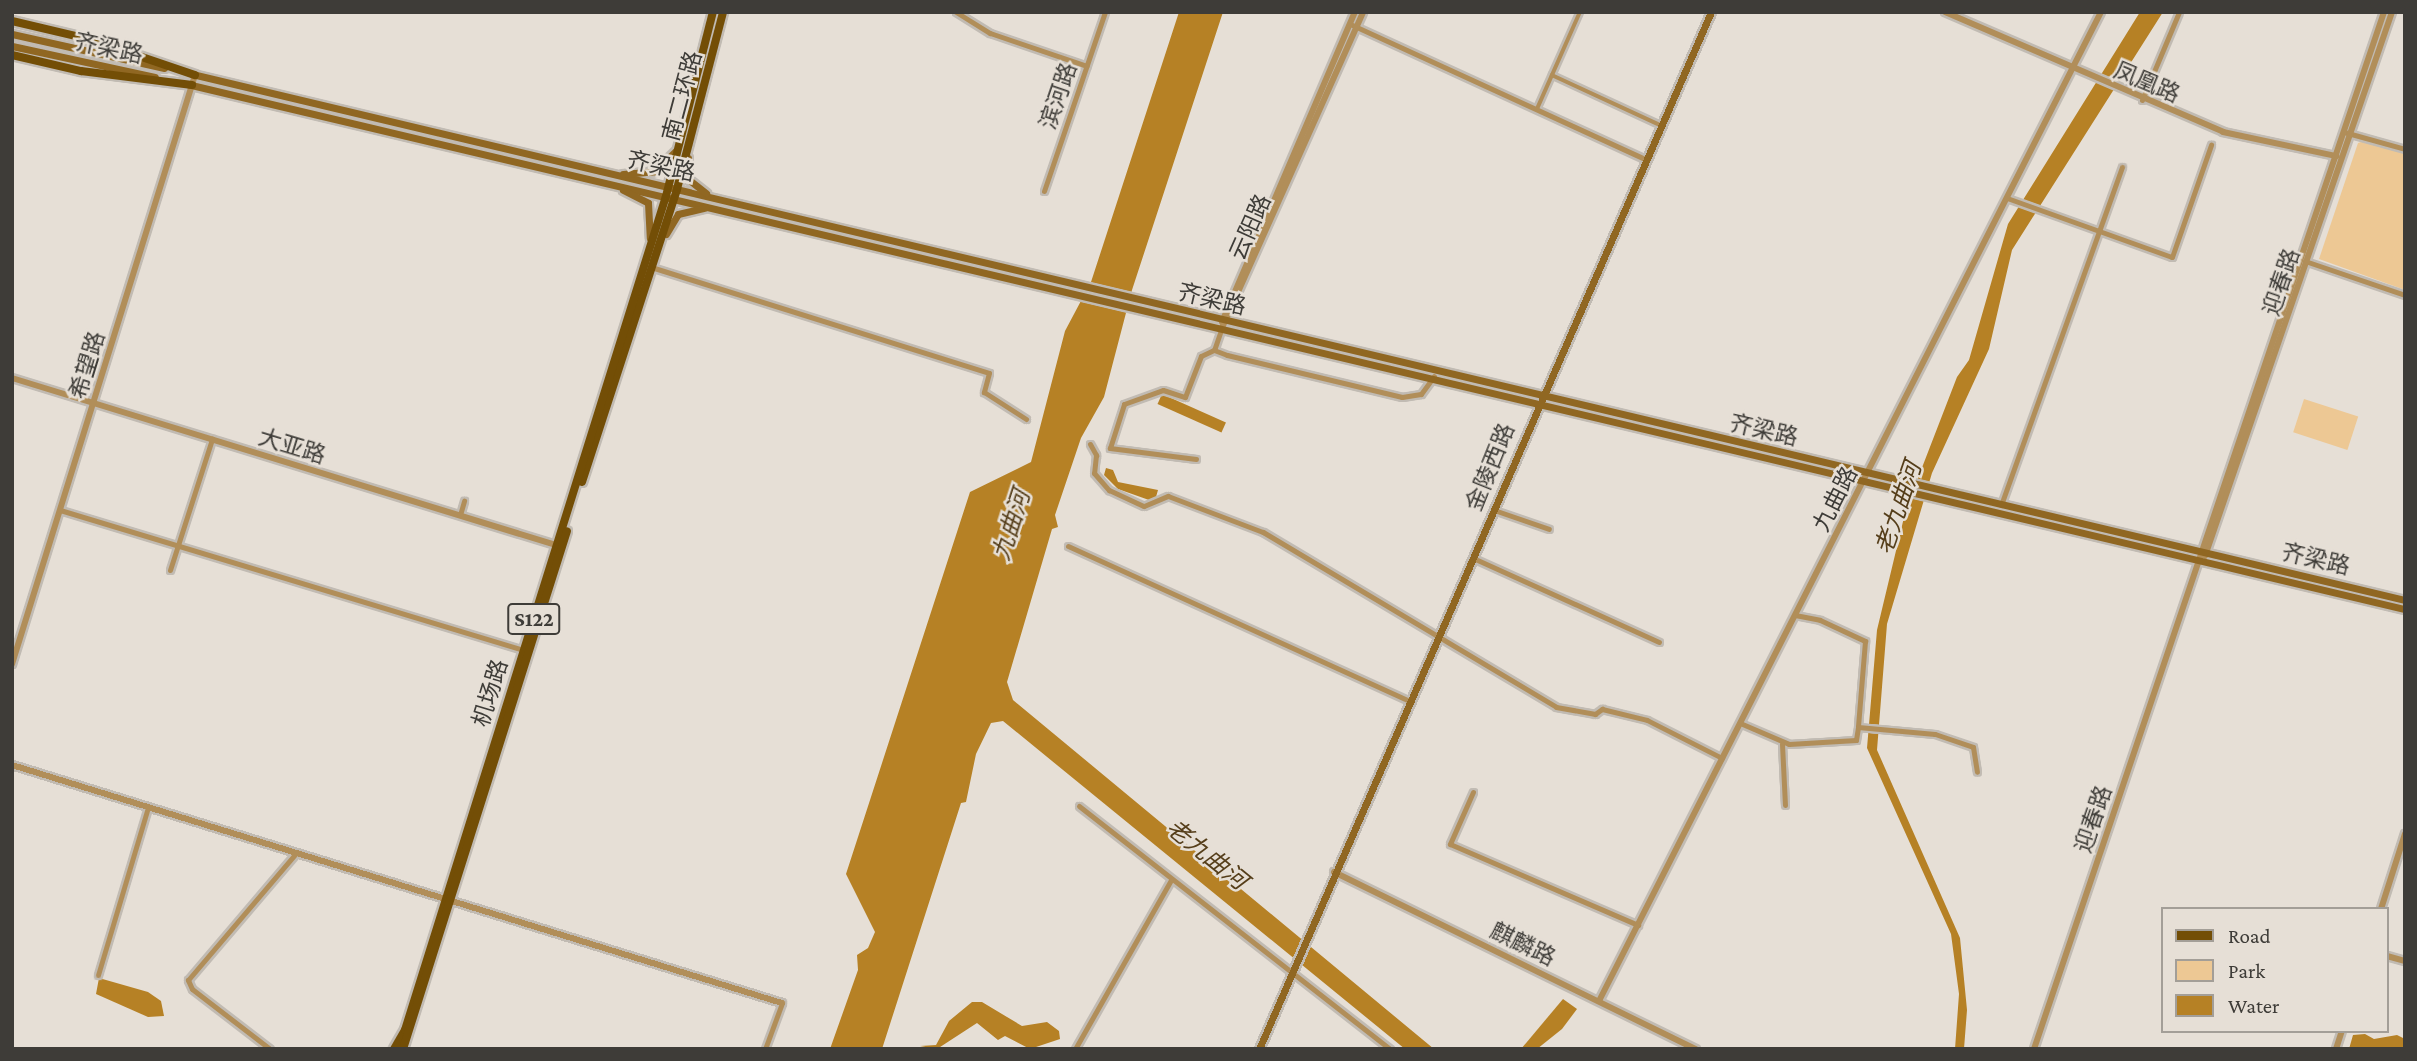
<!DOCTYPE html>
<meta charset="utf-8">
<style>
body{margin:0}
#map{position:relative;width:2417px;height:1061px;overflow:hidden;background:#e6dfd6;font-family:"Crimson Pro","Noto Sans SC",serif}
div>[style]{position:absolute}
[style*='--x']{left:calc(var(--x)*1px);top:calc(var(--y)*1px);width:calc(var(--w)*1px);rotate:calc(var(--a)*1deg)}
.green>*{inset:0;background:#edc894;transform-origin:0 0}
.water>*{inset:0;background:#b68125;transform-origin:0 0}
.roads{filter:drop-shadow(2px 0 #c1bbb3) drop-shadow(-2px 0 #c1bbb3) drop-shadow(0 2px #c1bbb3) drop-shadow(0 -2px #c1bbb3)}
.pedestrian>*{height:3.5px;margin:-1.75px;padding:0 1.75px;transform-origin:1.75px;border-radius:1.75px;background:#b18e59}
.minor>*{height:5px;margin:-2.5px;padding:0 2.5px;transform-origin:2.5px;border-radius:2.5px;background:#b18e59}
.tertiary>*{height:6px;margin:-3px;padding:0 3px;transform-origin:3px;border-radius:3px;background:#b18e59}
.secondary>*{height:7px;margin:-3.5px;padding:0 3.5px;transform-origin:3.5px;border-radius:3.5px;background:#906722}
.primary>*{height:8px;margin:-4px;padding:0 4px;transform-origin:4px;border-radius:4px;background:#734e06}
span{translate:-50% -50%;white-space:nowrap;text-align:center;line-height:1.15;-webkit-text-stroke:5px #e6dfd6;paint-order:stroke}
.shield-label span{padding:2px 5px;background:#e6dfd6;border:2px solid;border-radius:5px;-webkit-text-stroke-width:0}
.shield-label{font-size:21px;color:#3e3c38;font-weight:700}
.street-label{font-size:23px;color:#3e3c38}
.water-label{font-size:24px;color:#553e1a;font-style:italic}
.frame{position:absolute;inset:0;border:14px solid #3e3c38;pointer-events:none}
.legend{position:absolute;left:2161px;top:907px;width:228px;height:126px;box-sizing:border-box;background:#e6dfd6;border:2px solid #a39e97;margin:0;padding:9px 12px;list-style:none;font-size:21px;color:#3e3c38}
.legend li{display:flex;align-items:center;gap:14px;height:35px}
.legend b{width:35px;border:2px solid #a39e97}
</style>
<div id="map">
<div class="green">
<i style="clip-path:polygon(2364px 141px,2405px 153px,2405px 290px,2319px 259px,2358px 143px)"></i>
<i style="left:2304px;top:399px;width:57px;height:35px;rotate:18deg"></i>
</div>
<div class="water">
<i style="clip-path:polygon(1179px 12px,1223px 12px,1132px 290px,1104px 397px,1081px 438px,1055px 515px,1058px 527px,1052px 529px,1007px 682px,1013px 700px,1434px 1049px,1405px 1049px,1003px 721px,991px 723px,976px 754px,966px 802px,961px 803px,882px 1049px,830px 1049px,858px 970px,857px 955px,868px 948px,875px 932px,846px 874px,970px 492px,1031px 462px,1065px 331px,1091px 282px)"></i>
<i style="clip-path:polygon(2140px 12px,2163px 12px,2012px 250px,1989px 349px,1932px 473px,1887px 624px,1877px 750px,1960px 938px,1967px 1010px,1964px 1049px,1955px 1049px,1959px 994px,1951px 934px,1867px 748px,1877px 630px,1906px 509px,1957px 377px,1969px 360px,2008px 224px)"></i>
<i style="left:1162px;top:394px;width:70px;height:11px;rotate:24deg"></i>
<i style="clip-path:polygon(1106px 468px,1113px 470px,1118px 482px,1158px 490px,1156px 497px,1149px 500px,1118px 489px,1104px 475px)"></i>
<i style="clip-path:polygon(99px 978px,148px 992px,161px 1001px,164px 1016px,148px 1017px,96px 994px)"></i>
<i style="clip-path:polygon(1563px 999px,1577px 1009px,1562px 1029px,1537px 1049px,1521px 1049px)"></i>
<i style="clip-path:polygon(972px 1002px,982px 1002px,1022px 1026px,1047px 1022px,1059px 1031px,1060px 1039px,1030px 1049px,1005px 1036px,998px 1040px,977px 1023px,937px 1049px,920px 1046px,936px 1045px,949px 1021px)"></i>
<i style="clip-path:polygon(2365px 1034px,2374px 1039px,2397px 1035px,2405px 1039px,2405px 1049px,2349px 1049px,2353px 1035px)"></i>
</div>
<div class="roads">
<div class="pedestrian">
<i style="--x:1552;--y:75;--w:119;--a:24.8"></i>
<i style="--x:1537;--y:109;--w:106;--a:-66.1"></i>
</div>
<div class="minor">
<i style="--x:956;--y:12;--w:40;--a:32"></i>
<i style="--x:990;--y:33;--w:102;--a:18.8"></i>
<i style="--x:1350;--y:24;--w:324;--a:24.6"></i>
<i style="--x:2142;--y:100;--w:95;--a:-67.2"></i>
<i style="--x:2344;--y:132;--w:63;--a:15.6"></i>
<i style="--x:1044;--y:191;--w:189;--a:-71.2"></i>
<i style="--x:2007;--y:198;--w:175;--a:19.7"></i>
<i style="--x:2172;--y:257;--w:119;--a:-70.8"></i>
<i style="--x:2305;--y:261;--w:106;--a:18.8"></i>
<i style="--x:651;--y:267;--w:354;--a:17.4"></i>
<i style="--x:989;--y:373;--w:20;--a:105"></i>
<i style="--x:984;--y:392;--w:50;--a:32.7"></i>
<i style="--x:1221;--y:330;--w:21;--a:109"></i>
<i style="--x:1214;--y:350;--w:14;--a:21"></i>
<i style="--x:1227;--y:355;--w:180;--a:13.5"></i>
<i style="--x:1402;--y:397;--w:19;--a:-9"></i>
<i style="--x:1421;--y:394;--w:22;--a:-54"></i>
<i style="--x:1090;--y:444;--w:13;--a:61"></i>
<i style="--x:1096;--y:455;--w:18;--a:96"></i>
<i style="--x:1094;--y:473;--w:23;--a:49"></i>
<i style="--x:1109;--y:490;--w:38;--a:25"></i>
<i style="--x:1144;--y:506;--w:26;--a:-23"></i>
<i style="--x:1168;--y:496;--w:102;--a:20.8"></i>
<i style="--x:1263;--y:532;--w:341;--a:30.8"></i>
<i style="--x:1556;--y:707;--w:40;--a:10"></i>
<i style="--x:1595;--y:714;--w:9;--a:-36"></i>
<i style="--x:1602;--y:709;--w:46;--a:13.7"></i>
<i style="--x:1647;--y:720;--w:84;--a:26.9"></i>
<i style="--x:1196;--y:459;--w:87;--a:-172.7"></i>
<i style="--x:1110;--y:448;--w:46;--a:-72.3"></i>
<i style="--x:1124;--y:404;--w:41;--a:-19.7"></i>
<i style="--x:1163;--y:390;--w:23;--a:18"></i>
<i style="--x:1185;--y:397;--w:44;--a:-68.7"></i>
<i style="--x:1201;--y:356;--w:14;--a:-25"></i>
<i style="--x:2001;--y:505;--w:359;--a:-70.3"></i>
<i style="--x:60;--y:510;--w:488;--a:16.8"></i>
<i style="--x:1494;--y:510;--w:58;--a:19.1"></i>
<i style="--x:460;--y:515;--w:15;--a:-74"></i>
<i style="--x:1068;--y:546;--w:375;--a:24.4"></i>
<i style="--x:1473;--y:558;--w:204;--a:24.3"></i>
<i style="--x:170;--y:570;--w:138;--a:-72.2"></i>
<i style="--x:1795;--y:615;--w:25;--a:11"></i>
<i style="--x:1820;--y:620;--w:50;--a:25"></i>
<i style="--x:1865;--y:641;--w:86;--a:94.7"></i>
<i style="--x:1740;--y:723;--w:53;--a:23.2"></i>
<i style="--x:1789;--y:744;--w:67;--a:-3.4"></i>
<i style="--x:1856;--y:740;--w:13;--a:-81"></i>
<i style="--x:1858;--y:727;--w:77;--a:5.2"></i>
<i style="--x:1935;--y:734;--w:40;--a:18.9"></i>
<i style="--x:1973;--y:747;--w:25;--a:81"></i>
<i style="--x:1782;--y:744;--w:61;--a:87.2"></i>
<i style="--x:1473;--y:792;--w:57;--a:113.9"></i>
<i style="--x:1450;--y:844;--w:205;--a:23.3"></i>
<i style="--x:1079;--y:806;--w:395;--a:38"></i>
<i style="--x:98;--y:975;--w:175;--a:-73.4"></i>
<i style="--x:270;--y:1049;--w:98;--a:-142.4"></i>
<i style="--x:192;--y:989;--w:10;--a:-114"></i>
<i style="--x:188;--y:980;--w:167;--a:-49.6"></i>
<i style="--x:765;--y:1049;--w:49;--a:-69.7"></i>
<i style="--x:1075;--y:1049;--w:194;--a:-60.4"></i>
</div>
<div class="tertiary">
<i style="--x:1945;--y:12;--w:303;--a:23.3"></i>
<i style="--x:2223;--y:132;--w:116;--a:12"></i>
<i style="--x:1222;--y:322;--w:337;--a:-66.8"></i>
<i style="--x:1221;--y:330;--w:348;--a:-65.9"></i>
<i style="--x:12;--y:378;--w:572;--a:17.07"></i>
<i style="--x:2205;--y:556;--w:575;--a:-71.03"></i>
<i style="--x:12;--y:664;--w:617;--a:-72.74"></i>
<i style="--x:12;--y:765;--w:806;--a:17.18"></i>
<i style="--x:1334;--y:872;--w:403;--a:26.1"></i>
<i style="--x:2381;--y:909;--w:79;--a:-72.3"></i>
<i style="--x:2387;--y:956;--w:19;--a:16"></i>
<i style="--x:1599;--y:1001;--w:1109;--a:-63.09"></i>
<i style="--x:2034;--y:1049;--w:1094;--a:-71.35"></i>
<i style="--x:2336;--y:1049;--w:19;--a:-72"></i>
</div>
<div class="secondary">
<i style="--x:12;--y:34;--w:156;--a:12.6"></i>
<i style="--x:12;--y:46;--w:146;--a:12.2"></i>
<i style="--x:192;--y:74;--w:2275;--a:13.37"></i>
<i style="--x:187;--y:84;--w:2279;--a:13.32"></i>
<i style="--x:688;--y:158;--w:21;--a:90"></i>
<i style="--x:688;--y:179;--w:23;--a:38"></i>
<i style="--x:623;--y:174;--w:32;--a:-5"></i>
<i style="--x:655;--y:171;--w:29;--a:-44"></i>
<i style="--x:623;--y:190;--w:28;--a:27"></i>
<i style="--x:648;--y:203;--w:35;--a:87"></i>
<i style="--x:666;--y:234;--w:23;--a:-59"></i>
<i style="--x:678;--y:214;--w:28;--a:-13"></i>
<i style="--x:1259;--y:1049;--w:1131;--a:-66.45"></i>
</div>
<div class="primary">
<i style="--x:12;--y:21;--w:79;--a:13.2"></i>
<i style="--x:89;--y:39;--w:112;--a:18.8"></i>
<i style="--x:12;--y:55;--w:71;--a:13.1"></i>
<i style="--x:81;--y:71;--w:112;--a:7.2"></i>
<i style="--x:582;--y:482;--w:308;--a:-72"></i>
<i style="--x:677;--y:189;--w:183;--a:-75.4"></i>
<i style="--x:394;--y:1049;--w:22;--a:-60"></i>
<i style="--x:405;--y:1030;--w:874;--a:-72.62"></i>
<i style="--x:666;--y:196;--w:190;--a:-75.7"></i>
<i style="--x:403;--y:1049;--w:543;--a:-72.43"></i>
</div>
</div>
<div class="shield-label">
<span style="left:534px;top:619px">S122</span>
</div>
<div class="street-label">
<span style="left:109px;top:48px;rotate:12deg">齐梁路</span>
<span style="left:2147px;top:82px;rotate:23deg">凤凰路</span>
<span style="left:682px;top:96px;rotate:-75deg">南二环路</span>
<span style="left:1058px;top:96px;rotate:-71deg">滨河路</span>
<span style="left:661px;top:166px;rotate:12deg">齐梁路</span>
<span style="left:1250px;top:227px;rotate:-66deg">云阳路</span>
<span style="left:2281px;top:282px;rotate:-71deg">迎春路</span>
<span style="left:1212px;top:299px;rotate:13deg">齐梁路</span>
<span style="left:87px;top:365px;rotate:-73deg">希望路</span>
<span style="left:1764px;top:430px;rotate:13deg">齐梁路</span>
<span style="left:292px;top:446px;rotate:17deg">大亚路</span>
<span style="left:1490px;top:467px;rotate:-68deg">金陵西路</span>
<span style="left:1835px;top:499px;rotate:-63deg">九曲路</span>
<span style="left:2316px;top:559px;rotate:13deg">齐梁路</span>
<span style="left:490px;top:693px;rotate:-73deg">机场路</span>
<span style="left:2093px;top:819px;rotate:-71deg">迎春路</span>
<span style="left:1523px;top:944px;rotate:26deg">麒麟路</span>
</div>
<div class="water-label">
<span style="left:1898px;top:508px;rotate:-71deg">老九曲河</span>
<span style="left:1011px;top:525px;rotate:-72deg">九曲河</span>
<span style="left:1207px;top:854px;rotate:39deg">老九曲河</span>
</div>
<div class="frame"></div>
<ul class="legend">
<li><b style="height:9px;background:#734e06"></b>Road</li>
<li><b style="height:19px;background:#edc894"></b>Park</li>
<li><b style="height:19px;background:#b68125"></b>Water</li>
</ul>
</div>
